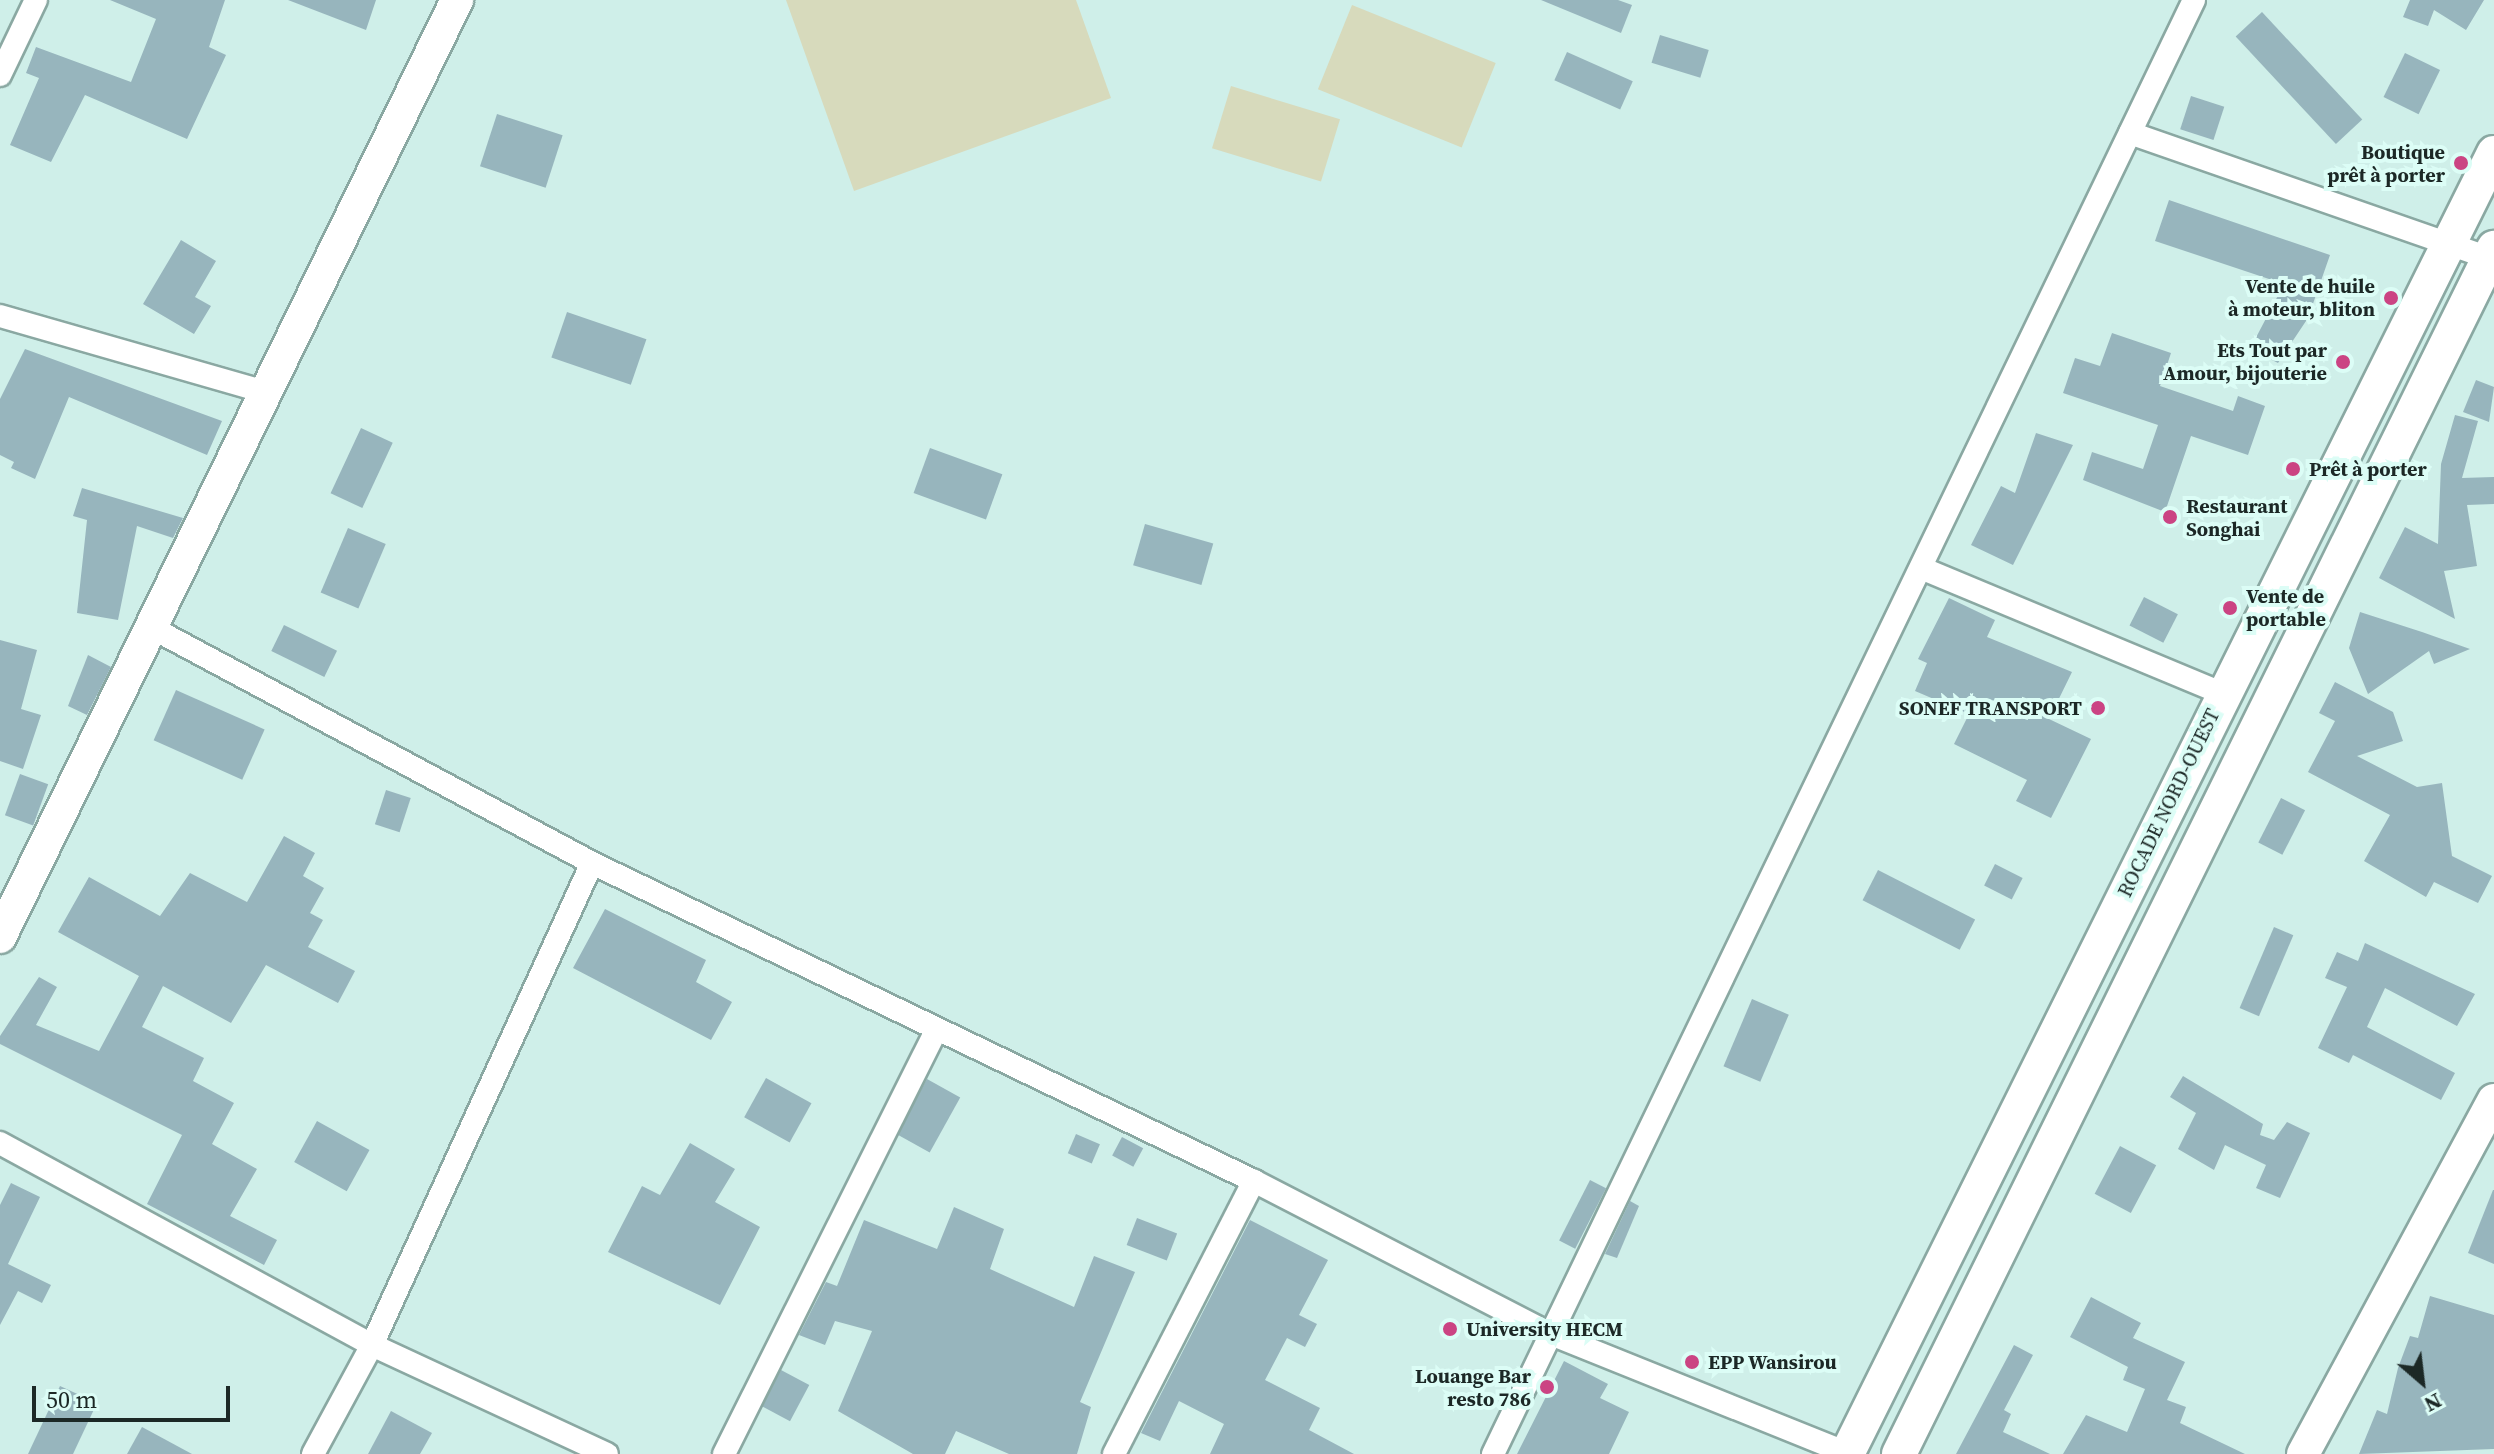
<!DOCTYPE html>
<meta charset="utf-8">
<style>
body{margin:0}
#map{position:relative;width:2494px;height:1454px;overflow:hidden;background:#cfefe9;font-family:"Source Serif 4",serif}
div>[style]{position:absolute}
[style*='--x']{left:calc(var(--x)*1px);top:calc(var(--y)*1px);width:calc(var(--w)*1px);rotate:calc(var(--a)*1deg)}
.green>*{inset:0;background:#d7dabc;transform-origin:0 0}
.building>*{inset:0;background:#97b5bd;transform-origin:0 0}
.roads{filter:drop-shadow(2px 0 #8aa8a2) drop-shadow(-2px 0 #8aa8a2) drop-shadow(0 2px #8aa8a2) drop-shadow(0 -2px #8aa8a2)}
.street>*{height:22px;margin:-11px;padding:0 11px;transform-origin:11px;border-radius:11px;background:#fff}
.secondary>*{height:32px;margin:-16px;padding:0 16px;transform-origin:16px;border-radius:16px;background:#fff}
.primary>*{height:34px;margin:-17px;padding:0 17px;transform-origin:17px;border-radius:17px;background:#fff}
.dots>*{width:22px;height:22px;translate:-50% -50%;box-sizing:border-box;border:4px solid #dcfdf6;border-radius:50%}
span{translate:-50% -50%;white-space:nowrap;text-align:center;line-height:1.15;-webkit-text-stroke:8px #dcfdf6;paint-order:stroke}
.poi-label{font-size:20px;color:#1c2826;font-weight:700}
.right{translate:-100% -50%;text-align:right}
.left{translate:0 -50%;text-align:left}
.street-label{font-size:20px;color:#1c2826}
.north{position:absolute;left:2382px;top:1342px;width:80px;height:80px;-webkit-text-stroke:6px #dcfdf6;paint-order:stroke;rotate:152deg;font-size:22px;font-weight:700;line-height:32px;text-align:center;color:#1c2826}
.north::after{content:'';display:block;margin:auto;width:28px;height:36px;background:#1c2826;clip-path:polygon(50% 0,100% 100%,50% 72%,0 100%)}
.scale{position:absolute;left:32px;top:1386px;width:198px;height:36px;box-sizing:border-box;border:4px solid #1c2826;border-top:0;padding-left:10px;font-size:24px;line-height:28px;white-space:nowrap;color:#1c2826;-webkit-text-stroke:6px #dcfdf6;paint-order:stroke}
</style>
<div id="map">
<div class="green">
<i style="clip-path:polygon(786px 0,1076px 0,1111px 98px,854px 191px)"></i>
<i style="left:1352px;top:5px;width:155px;height:91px;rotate:22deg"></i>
<i style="left:1231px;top:86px;width:114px;height:65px;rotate:17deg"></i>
</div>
<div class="building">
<i style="clip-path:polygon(110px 0,225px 0,209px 47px,226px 55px,187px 139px,85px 95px,51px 162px,10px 145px,39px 78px,26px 73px,36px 47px,131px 82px,156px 19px)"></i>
<i style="clip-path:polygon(288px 0,376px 0,366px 30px)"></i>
<i style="clip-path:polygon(1541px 0,1618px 0,1632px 5px,1621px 33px)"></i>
<i style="clip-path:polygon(2410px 0,2484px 0,2466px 30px,2434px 10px,2428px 26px,2403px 17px)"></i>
<i style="left:2262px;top:12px;width:147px;height:36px;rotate:47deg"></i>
<i style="left:1660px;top:35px;width:51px;height:29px;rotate:17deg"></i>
<i style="left:1567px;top:52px;width:72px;height:31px;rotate:24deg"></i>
<i style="left:2405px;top:53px;width:39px;height:49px;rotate:26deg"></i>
<i style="left:2191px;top:96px;width:35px;height:35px;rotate:18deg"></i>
<i style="left:497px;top:114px;width:69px;height:55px;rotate:18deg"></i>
<i style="clip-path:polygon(2169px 200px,2330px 255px,2308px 318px,2278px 363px,2250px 349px,2284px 284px,2155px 241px)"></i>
<i style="clip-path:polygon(181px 240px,216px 261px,195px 297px,211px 306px,194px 334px,143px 304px)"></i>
<i style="left:567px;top:312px;width:84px;height:48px;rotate:19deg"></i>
<i style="clip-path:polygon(2112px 333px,2171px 353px,2160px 386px,2233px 411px,2238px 396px,2265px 406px,2248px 455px,2191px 436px,2165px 512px,2083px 480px,2092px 452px,2143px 469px,2158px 425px,2063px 393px,2075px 358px,2100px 366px)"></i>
<i style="clip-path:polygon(25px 349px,222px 421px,207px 455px,69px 397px,35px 479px,11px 468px,14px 462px,0 455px,0 399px)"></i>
<i style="clip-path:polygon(2476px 380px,2494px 387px,2489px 422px,2463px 412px)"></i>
<i style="clip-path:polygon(2455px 415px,2478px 421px,2462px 478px,2494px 477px,2494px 504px,2467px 505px,2477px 566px,2444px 571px,2455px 619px,2379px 578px,2405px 527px,2438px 544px,2441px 464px)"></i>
<i style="left:361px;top:428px;width:35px;height:72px;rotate:25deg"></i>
<i style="clip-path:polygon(2036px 433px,2073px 445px,2013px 565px,1971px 545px,2001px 486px,2015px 493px)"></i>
<i style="left:930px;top:448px;width:77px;height:48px;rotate:20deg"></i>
<i style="clip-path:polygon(82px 488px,183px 518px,173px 538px,137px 526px,118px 620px,77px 613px,87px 520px,73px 516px)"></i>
<i style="left:1145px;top:524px;width:71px;height:43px;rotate:16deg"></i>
<i style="left:348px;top:528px;width:41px;height:70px;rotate:23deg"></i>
<i style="left:2144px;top:597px;width:38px;height:32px;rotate:27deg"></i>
<i style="clip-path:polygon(1949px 598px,1995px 620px,1987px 637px,2072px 672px,2049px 719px,2091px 739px,2051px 818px,2016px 801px,2027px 780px,1954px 744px,1969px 714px,1915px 691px,1927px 663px,1918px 659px)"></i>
<i style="clip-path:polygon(2360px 612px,2422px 632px,2470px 649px,2434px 664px,2429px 651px,2368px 694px,2349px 648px)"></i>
<i style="left:284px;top:625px;width:59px;height:29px;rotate:26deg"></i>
<i style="clip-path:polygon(0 640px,37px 650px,21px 709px,41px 715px,23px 769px,0 761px)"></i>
<i style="clip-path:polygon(88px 655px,111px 667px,87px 715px,68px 706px)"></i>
<i style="clip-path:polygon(2335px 682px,2393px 712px,2403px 741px,2357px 756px,2417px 787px,2442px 783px,2452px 856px,2492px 876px,2478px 903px,2434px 882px,2426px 897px,2364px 861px,2390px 815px,2308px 772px,2335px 721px,2319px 713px)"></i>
<i style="left:176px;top:690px;width:97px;height:55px;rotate:24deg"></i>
<i style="left:20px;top:774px;width:30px;height:44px;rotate:20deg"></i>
<i style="left:386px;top:790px;width:26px;height:36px;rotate:18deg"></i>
<i style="left:2281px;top:798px;width:27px;height:50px;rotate:27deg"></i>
<i style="clip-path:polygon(284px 836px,315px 853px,303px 876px,324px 888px,310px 913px,323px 920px,308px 947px,355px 971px,338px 1003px,266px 965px,231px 1023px,163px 986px,142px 1027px,204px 1058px,193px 1081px,234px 1103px,212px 1144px,257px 1169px,230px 1216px,277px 1240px,264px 1265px,147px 1204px,182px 1135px,0 1044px,0 1036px,39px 977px,57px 987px,36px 1025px,99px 1051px,139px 976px,58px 932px,89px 877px,160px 916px,190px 873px,247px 902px)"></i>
<i style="left:1995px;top:864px;width:31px;height:24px;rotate:27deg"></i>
<i style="left:1878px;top:870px;width:109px;height:34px;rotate:27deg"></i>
<i style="clip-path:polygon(605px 909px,706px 960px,696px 982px,732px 1002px,711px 1040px,573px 968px)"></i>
<i style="left:2274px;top:927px;width:21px;height:88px;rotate:23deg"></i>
<i style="clip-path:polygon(2365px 943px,2475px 994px,2457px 1026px,2385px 988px,2367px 1027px,2455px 1073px,2441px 1100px,2353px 1055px,2349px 1063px,2318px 1048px,2347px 987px,2325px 978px,2337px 952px,2358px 961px)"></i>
<i style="left:1752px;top:999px;width:40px;height:73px;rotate:23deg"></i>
<i style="clip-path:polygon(2183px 1076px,2263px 1124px,2260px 1135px,2274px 1140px,2287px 1122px,2310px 1133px,2280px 1198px,2256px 1188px,2266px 1165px,2225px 1145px,2214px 1170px,2178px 1149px,2196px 1113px,2170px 1097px)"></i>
<i style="left:766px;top:1078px;width:52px;height:45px;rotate:29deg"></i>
<i style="left:927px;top:1079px;width:38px;height:63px;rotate:29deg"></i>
<i style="left:317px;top:1121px;width:60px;height:47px;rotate:29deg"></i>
<i style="left:1076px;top:1134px;width:26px;height:21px;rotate:23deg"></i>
<i style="left:1122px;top:1137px;width:24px;height:21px;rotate:28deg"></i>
<i style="clip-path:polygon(690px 1143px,735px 1169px,715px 1202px,760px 1227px,720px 1305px,608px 1252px,642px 1186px,660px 1195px)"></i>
<i style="left:2120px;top:1146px;width:41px;height:54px;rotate:28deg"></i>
<i style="left:1590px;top:1180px;width:18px;height:68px;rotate:27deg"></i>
<i style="clip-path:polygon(11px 1183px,40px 1197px,8px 1264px,51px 1285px,42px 1303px,18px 1291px,0 1325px,0 1205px)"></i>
<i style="clip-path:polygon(2493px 1190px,2494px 1190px,2494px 1264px,2468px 1253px)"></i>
<i style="clip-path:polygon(1630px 1201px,1639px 1206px,1617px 1258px,1605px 1254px)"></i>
<i style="clip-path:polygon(954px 1207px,1004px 1229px,990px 1269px,1074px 1307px,1094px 1256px,1135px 1272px,1080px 1402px,1091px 1407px,1077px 1454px,1009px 1454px,956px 1431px,945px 1454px,913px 1454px,838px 1411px,872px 1331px,835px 1321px,825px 1345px,799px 1335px,826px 1282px,837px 1286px,864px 1220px,937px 1249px)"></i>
<i style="left:1137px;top:1218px;width:43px;height:29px;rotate:21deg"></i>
<i style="clip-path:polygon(1250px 1220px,1328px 1260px,1299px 1315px,1317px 1324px,1305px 1347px,1287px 1338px,1265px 1380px,1320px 1408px,1309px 1430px,1354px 1454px,1210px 1454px,1224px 1424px,1179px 1401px,1160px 1441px,1141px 1433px)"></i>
<i style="clip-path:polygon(2430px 1296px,2494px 1315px,2494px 1449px,2359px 1454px,2377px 1410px,2387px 1414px,2398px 1368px,2410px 1336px,2418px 1338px)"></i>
<i style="clip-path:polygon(2091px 1297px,2141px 1323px,2133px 1338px,2185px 1362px,2167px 1400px,2186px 1407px,2180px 1423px,2245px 1454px,2063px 1454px,2086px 1415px,2127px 1432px,2145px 1389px,2123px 1380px,2128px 1367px,2070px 1337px)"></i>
<i style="clip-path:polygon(2014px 1345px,2033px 1355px,2004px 1410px,2011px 1414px,2003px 1432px,2050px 1454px,1956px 1454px)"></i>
<i style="clip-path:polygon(1564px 1361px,1608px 1384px,1600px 1398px,1629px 1412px,1609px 1454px,1517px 1454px)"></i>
<i style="left:781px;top:1370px;width:32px;height:41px;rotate:28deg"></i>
<i style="clip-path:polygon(60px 1386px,97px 1403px,73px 1454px,28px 1454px)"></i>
<i style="clip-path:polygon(391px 1411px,432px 1433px,420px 1454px,368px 1454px)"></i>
<i style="clip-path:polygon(142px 1427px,192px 1454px,127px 1454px)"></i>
</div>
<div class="roads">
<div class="street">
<i style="--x:0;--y:75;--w:83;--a:-64.4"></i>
<i style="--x:2130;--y:133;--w:380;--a:19.2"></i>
<i style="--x:2489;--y:258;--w:9;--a:72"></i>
<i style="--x:0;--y:316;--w:279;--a:16"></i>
<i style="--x:1921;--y:568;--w:327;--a:22.6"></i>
<i style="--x:154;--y:629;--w:497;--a:28.1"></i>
<i style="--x:592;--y:863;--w:734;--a:25.66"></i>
<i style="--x:1254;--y:1181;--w:334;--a:27.3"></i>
<i style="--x:1551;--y:1334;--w:319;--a:21.9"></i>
<i style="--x:0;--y:1143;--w:423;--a:28.5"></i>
<i style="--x:372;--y:1345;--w:259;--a:24.9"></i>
<i style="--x:313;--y:1454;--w:124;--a:-61.6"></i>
<i style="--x:372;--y:1345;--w:530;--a:-65.47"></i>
<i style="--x:724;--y:1454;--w:472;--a:-63.4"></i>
<i style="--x:1114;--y:1454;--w:307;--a:-62.9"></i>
<i style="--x:1493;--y:1454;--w:1614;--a:-64.26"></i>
</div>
<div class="secondary">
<i style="--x:0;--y:937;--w:1043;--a:-64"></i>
<i style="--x:2303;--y:1454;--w:402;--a:-61.7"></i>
</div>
<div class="primary">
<i style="--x:1847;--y:1454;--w:1453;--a:-63.56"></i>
<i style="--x:1899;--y:1454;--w:1345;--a:-63.74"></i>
</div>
</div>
<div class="dots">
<i style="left:2461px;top:163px;background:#cb4483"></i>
<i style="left:2391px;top:298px;background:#cb4483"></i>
<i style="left:2343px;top:362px;background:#cb4483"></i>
<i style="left:2293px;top:469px;background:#cb4483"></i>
<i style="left:2170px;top:517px;background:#cb4483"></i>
<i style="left:2230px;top:608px;background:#cb4483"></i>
<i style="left:2098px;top:708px;background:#cb4483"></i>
<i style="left:1450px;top:1329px;background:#cb4483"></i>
<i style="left:1692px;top:1362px;background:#cb4483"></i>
<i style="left:1547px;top:1387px;background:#cb4483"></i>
</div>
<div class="poi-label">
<span class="right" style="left:2445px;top:164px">Boutique<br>prêt à porter</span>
<span class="right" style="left:2375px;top:298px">Vente de huile<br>à moteur, bliton</span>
<span class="right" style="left:2327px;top:362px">Ets Tout par<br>Amour, bijouterie</span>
<span class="left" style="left:2309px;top:469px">Prêt à porter</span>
<span class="left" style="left:2186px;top:518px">Restaurant<br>Songhai</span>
<span class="left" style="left:2246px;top:608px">Vente de<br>portable</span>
<span class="right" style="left:2082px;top:708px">SONEF TRANSPORT</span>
<span class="left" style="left:1466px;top:1329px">University HECM</span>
<span class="left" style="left:1708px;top:1362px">EPP Wansirou</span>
<span class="right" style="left:1531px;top:1388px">Louange Bar<br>resto 786</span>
</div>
<div class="street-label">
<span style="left:2169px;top:803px;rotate:-64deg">ROCADE NORD-OUEST</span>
</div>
<div class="north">N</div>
<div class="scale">50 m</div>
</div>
